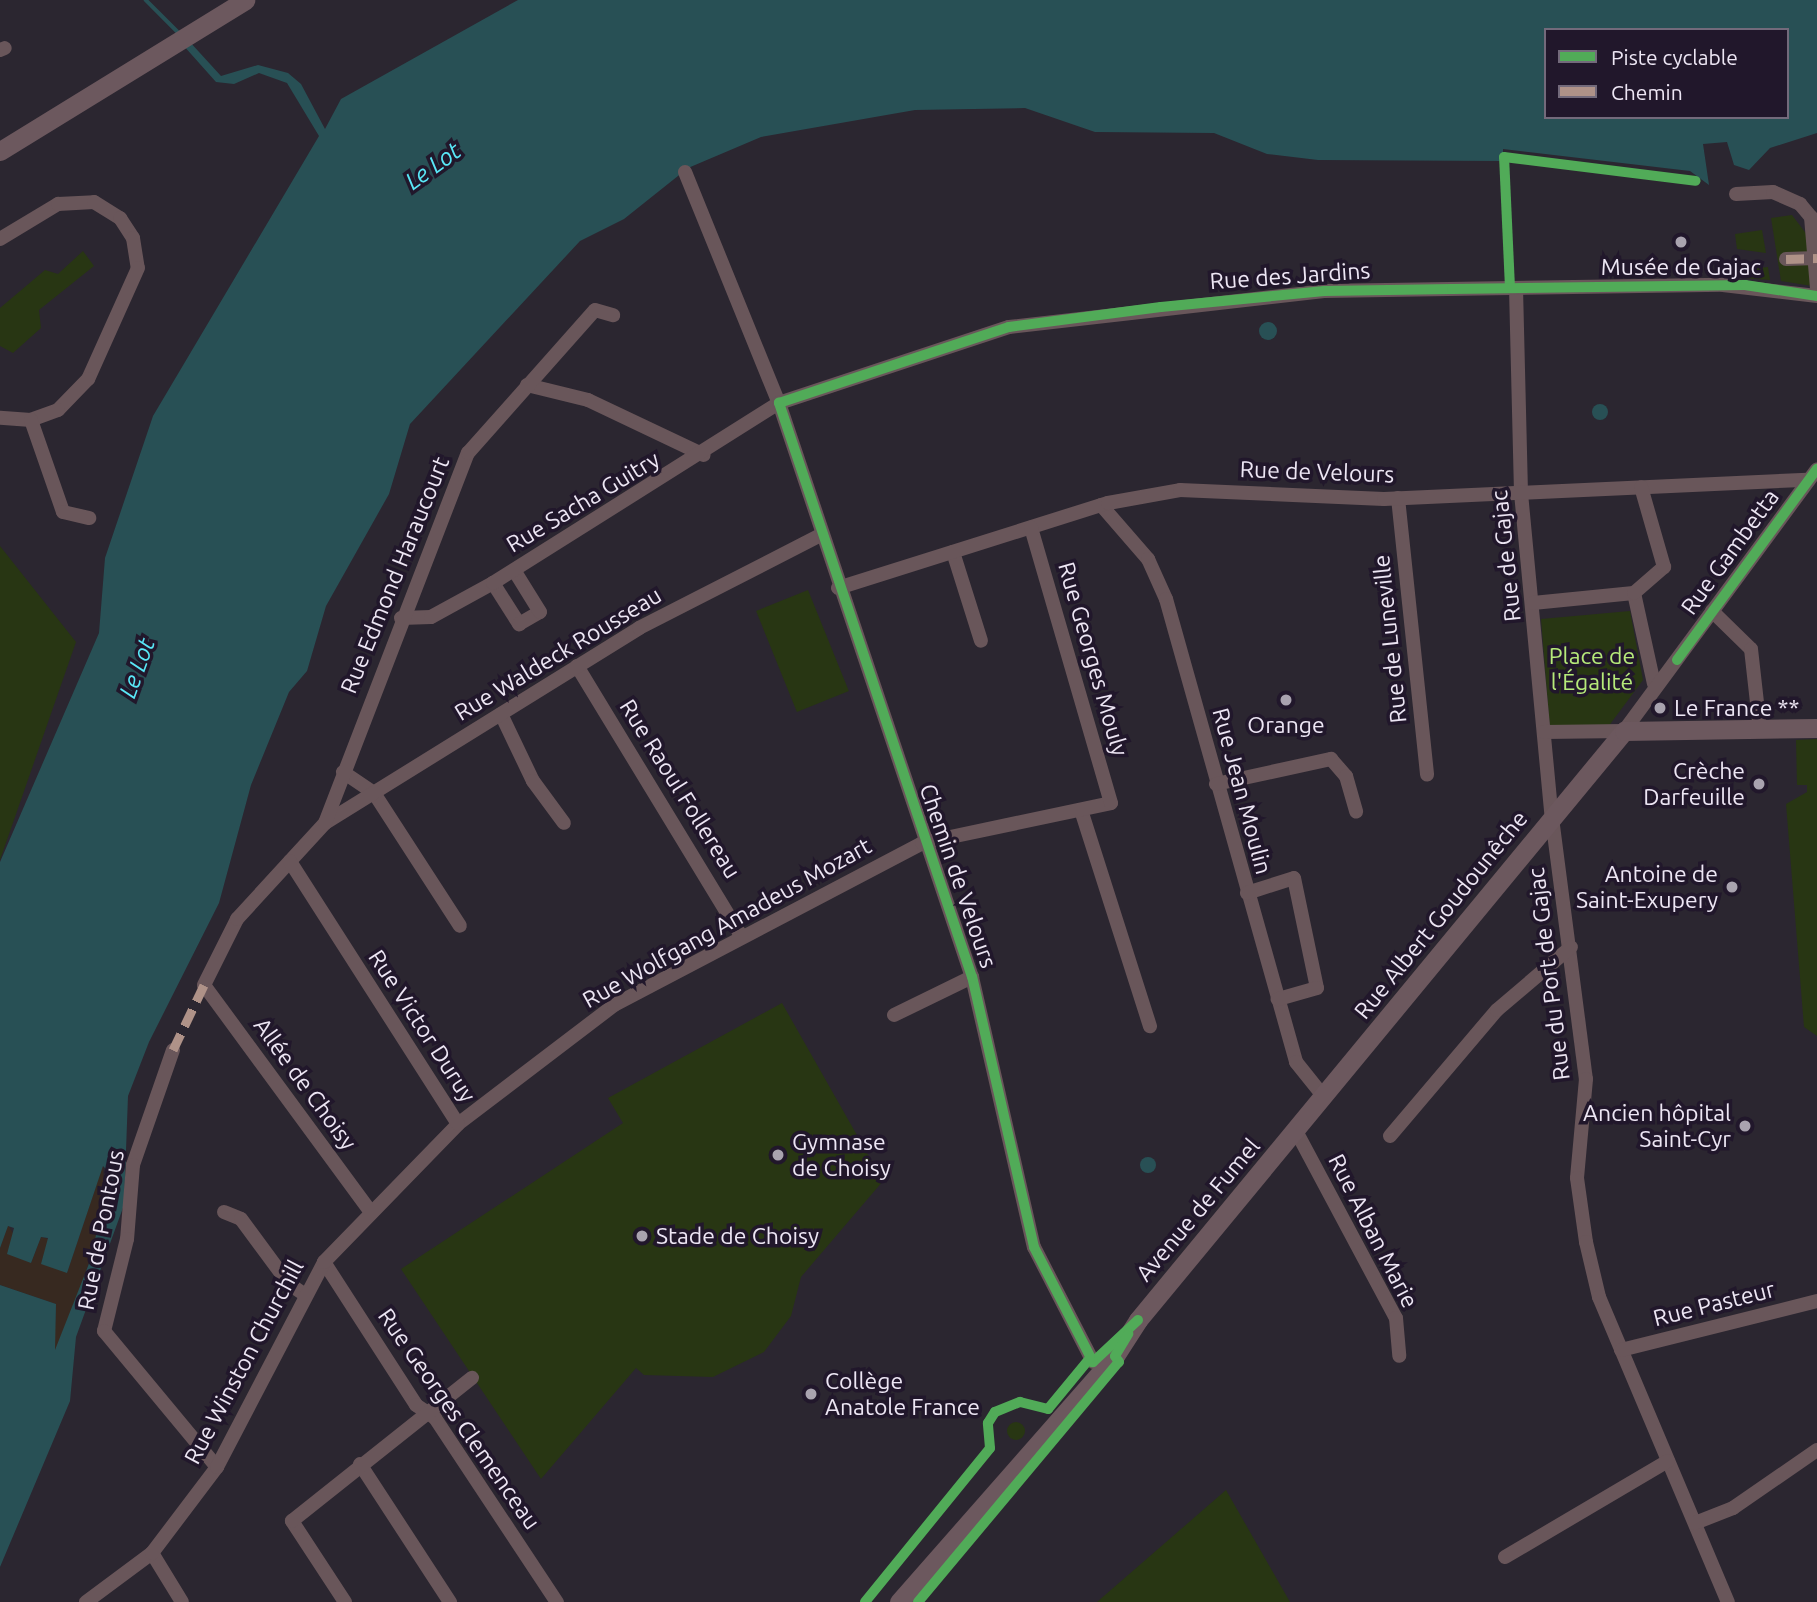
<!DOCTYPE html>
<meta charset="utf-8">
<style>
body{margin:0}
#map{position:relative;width:1817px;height:1602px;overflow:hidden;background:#2b2630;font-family:Ubuntu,sans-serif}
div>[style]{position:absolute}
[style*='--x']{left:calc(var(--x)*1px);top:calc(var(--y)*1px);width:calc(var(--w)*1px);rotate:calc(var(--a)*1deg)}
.industrial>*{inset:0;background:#372920}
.green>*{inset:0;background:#283613;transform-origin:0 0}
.round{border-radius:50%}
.water>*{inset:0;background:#285055}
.stream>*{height:3.5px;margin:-1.75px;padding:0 1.75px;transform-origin:1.75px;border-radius:1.75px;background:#285055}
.street>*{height:14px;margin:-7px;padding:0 7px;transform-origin:7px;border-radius:7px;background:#69565a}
.secondary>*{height:19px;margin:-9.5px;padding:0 9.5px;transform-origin:9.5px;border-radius:9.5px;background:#6c585e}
.quiet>*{height:9px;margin-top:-4.5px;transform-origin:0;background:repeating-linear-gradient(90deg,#af9288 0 18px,transparent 0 27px)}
.cycleway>*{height:10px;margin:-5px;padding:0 5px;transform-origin:5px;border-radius:5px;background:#51ab58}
.dots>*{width:19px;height:19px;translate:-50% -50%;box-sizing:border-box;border:4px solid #21172b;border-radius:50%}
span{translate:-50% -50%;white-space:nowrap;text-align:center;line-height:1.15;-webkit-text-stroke:7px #21172b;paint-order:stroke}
.poi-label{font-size:23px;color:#ede6f4}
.left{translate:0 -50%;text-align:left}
.right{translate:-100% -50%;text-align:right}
.street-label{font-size:23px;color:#ede6f4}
.park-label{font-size:23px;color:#b6ea7a}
.water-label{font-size:24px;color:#59e7f6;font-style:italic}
.legend{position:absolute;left:1544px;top:28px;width:245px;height:91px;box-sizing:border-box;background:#21172b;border:2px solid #736a7b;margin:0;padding:9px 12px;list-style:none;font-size:21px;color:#ede6f4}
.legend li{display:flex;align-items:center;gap:14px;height:35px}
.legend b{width:35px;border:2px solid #736a7b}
</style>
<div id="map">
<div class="industrial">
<i style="clip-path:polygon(103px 1165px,105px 1210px,67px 1333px,54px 1352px,56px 1304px,0 1285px,0 1248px,8px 1225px,31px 1263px,41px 1237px,48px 1239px,67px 1273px)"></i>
</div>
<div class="green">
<i style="clip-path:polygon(1792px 215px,1808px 236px,1812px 286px,1781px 281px,1771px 218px)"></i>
<i style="clip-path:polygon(1762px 230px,1766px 253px,1737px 249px,1735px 234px)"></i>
<i style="clip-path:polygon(83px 251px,94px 266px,39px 310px,41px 328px,13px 353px,0 346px,0 308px,45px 270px,58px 274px)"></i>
<i style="clip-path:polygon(1768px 267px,1770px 280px,1742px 278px,1741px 270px)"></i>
<i style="clip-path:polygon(0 546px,76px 642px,0 860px)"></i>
<i style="left:808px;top:590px;width:109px;height:56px;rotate:68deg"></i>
<i style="clip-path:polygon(1630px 611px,1643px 680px,1608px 727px,1550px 729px,1541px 619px)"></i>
<i style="clip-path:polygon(1817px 739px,1817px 1036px,1804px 1027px,1786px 804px,1807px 792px,1807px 785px,1797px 785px,1796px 740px)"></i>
<i style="clip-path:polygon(782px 1003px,883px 1181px,801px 1277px,791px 1316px,764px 1352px,713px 1377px,644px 1375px,636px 1368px,541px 1479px,401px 1269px,623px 1123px,608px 1098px)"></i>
<i class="round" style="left:1007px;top:1422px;width:18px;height:18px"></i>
<i style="clip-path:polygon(1226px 1490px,1290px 1602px,1097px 1602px)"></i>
</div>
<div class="water">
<i style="clip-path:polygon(evenodd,518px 0,1817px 0,1817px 133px,1770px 148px,1749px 170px,1734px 165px,1727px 142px,1703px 144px,1709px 185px,1690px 171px,1503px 149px,1503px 161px,1318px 160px,1267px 154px,1214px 133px,1095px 132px,1025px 108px,915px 110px,761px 137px,688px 168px,624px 219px,580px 241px,410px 424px,389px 494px,326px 606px,307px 671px,289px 692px,251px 785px,219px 903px,149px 1042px,128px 1096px,124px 1205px,76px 1337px,70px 1401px,0 1567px,0 1285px,56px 1304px,55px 1350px,92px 1256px,108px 1171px,103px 1166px,67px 1273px,41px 1264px,48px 1238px,41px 1237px,31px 1263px,7px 1254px,14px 1228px,8px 1226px,0 1248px,0 862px,99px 633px,105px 558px,153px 416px,319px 136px,287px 83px,259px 73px,234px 84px,216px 82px,183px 45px,189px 41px,221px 76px,258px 65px,288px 73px,301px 84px,325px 129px,341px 99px,518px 0,1546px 30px,1787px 30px,1787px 117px,1546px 117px,1546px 30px)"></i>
<i class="round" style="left:1259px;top:322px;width:18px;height:18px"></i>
<i class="round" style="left:1592px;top:404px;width:16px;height:16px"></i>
<i class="round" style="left:1140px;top:1157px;width:16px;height:16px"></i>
</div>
<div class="stream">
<i style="--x:146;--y:0;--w:47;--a:45"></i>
</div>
<div class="street">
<i style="--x:0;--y:50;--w:5;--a:-22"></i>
<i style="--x:685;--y:172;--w:249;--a:67.9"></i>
<i style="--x:779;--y:403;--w:606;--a:71.42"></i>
<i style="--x:972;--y:977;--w:277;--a:77.1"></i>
<i style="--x:1034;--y:1247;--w:129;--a:62.8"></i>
<i style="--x:1736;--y:194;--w:37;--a:-3"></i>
<i style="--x:1773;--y:192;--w:30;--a:24"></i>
<i style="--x:1800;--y:204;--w:17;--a:50"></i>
<i style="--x:1811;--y:217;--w:71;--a:85.2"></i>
<i style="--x:0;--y:239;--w:68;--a:-31.1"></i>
<i style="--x:58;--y:204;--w:36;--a:-3"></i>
<i style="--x:94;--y:202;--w:31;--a:32"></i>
<i style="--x:120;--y:218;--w:24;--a:57"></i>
<i style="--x:133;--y:238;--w:30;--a:81"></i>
<i style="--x:138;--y:268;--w:122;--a:114.2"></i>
<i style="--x:88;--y:379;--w:43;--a:134.1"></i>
<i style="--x:58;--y:410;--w:29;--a:160"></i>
<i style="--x:31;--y:420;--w:31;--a:-176"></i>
<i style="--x:1786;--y:259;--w:31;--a:-2"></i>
<i style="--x:1516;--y:288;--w:205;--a:88.6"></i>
<i style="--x:1521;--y:493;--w:326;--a:84.6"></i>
<i style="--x:1552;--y:818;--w:263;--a:82.6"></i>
<i style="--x:1586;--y:1079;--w:99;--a:95.2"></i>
<i style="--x:1577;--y:1178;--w:65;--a:82"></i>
<i style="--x:1586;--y:1242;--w:57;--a:76.7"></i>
<i style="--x:1599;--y:1297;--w:331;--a:67.1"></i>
<i style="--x:527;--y:385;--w:63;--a:13.8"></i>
<i style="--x:588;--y:400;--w:128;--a:25.4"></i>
<i style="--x:31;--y:420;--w:97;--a:70.8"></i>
<i style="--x:63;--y:512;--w:27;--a:13"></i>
<i style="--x:1398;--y:498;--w:278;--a:84"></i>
<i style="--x:1101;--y:505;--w:72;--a:49"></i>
<i style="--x:1148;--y:559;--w:44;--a:65.8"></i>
<i style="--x:1166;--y:599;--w:481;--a:74.3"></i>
<i style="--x:1296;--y:1062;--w:45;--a:51.3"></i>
<i style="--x:953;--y:552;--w:93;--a:72.5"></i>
<i style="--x:493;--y:583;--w:49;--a:57.6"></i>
<i style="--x:519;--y:624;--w:24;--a:-30"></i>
<i style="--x:540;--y:612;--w:49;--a:-121.8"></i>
<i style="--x:838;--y:588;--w:283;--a:-17.5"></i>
<i style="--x:1108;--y:503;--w:73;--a:-10.2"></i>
<i style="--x:1180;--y:490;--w:204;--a:2.5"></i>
<i style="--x:1384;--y:499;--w:424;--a:-2.6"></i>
<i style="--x:1634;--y:593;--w:93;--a:77.6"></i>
<i style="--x:1533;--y:603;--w:101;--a:-5.7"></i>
<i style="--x:1634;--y:593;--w:40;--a:-41"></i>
<i style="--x:1664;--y:567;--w:83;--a:-106"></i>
<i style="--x:1712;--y:611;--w:54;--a:44.3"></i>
<i style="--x:1751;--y:649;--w:81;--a:83.6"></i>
<i style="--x:401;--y:618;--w:30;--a:-2"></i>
<i style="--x:431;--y:617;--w:71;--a:-28.7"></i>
<i style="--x:493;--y:583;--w:338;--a:-32.2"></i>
<i style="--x:779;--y:403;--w:242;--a:-18.3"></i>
<i style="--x:1009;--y:327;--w:317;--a:-6.5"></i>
<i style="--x:1324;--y:291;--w:399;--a:-0.9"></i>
<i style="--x:1723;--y:285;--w:95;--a:6.7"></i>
<i style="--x:577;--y:666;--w:317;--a:58.7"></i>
<i style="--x:501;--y:714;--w:74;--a:64.5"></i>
<i style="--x:533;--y:781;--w:52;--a:53.6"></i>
<i style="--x:1544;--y:732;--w:80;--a:-0.7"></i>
<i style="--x:1624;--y:731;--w:325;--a:-53.6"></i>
<i style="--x:343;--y:772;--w:37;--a:34"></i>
<i style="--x:374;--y:793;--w:158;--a:57.1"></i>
<i style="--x:1216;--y:784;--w:118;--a:-12.3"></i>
<i style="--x:1331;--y:759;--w:23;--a:49"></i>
<i style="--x:1346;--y:776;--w:37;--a:74"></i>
<i style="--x:1081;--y:810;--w:227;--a:72.3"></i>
<i style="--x:325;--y:823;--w:370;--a:-31.8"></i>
<i style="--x:639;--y:628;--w:204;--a:-27.1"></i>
<i style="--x:1247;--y:893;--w:49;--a:-17.7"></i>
<i style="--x:1294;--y:878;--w:112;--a:78.2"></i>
<i style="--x:1317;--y:988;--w:41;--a:164.2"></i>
<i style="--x:894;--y:1015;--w:87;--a:-26"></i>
<i style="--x:173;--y:1050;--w:122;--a:109.2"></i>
<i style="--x:133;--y:1165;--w:74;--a:94.6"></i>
<i style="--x:127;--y:1239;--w:95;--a:104"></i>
<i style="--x:104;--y:1331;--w:177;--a:50.3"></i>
<i style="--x:458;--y:1124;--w:196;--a:-37.3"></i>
<i style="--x:614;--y:1005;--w:348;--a:-27.7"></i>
<i style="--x:922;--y:843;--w:193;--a:-11.9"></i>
<i style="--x:1111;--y:803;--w:287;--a:-106.2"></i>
<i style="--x:1296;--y:1131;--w:212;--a:61.9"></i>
<i style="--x:1396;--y:1318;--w:38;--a:85"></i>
<i style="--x:1390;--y:1136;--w:165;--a:-49.7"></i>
<i style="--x:1497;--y:1010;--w:97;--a:-40.4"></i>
<i style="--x:370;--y:1211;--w:280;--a:-126.3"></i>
<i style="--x:204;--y:985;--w:74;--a:-63.4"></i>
<i style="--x:237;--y:919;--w:130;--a:-47.5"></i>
<i style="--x:325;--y:823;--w:397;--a:-68.9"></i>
<i style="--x:468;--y:453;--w:191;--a:-48.4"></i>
<i style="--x:595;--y:310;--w:19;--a:16"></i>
<i style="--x:224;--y:1212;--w:18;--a:22"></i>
<i style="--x:241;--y:1219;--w:81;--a:53.6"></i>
<i style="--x:289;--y:1284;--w:18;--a:34"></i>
<i style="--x:324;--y:1262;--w:170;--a:57.2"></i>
<i style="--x:416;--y:1405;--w:23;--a:34"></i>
<i style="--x:435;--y:1418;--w:221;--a:56.5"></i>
<i style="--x:1621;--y:1350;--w:202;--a:-14"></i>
<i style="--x:360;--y:1464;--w:165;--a:56.9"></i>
<i style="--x:1695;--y:1523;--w:41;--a:-21.5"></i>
<i style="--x:1733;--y:1508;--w:102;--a:-34.6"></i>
<i style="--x:152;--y:1553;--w:57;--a:58.5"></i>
<i style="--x:1505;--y:1557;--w:189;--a:-30.5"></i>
<i style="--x:86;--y:1602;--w:82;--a:-36.6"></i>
<i style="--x:152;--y:1553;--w:108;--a:-52.9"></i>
<i style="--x:217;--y:1467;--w:231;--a:-62.4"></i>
<i style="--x:324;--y:1262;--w:192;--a:-45.8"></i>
<i style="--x:458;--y:1124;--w:312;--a:-122.6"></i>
<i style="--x:345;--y:1602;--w:97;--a:-123.2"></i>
<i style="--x:292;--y:1521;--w:230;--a:-38.5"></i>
</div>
<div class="secondary">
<i style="--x:0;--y:151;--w:288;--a:-31.6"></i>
<i style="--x:899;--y:1602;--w:327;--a:-48.7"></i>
<i style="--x:1115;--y:1356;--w:43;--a:-57.4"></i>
<i style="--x:1138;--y:1320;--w:764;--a:-50.47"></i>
<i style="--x:1624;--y:731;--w:193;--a:-0.9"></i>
</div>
<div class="quiet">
<i style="--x:1786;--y:259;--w:31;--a:-2"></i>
<i style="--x:173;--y:1050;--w:72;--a:-64.5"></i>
</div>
<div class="cycleway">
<i style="--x:1510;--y:288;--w:131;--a:-92.6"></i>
<i style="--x:1504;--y:157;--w:193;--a:7.1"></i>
<i style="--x:1677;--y:660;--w:237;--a:-53.8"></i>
<i style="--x:1138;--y:1320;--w:62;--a:137"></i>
<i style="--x:1093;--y:1362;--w:129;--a:-117.2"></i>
<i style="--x:1034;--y:1247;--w:277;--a:-102.9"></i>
<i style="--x:972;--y:977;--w:606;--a:-108.58"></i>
<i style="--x:779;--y:403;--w:242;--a:-18.3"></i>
<i style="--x:1009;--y:327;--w:153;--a:-7.5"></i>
<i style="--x:1161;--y:307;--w:164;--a:-5.6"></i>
<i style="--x:1324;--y:291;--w:128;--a:-0.9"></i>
<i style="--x:1452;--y:289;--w:293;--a:-0.8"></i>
<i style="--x:1745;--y:285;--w:73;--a:8.7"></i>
<i style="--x:865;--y:1602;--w:198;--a:-50.9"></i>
<i style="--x:990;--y:1448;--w:25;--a:-95"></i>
<i style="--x:988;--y:1423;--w:13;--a:-58"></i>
<i style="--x:995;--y:1412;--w:27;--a:-22"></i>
<i style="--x:1020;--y:1402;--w:29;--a:14"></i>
<i style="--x:1048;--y:1409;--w:66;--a:-50.5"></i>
<i style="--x:918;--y:1602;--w:313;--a:-50.1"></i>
<i style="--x:1119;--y:1362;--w:7;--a:-124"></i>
<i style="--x:1115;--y:1356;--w:26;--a:-59"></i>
</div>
<div class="dots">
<i style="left:1681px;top:242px;background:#a9a3af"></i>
<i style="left:1286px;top:700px;background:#a9a3af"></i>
<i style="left:1660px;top:708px;background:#a9a3af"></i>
<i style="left:1759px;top:784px;background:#a9a3af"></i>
<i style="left:1732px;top:887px;background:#a9a3af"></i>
<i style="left:1745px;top:1126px;background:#a9a3af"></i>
<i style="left:778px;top:1155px;background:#a9a3af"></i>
<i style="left:642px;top:1236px;background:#a9a3af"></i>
<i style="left:811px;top:1394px;background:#a9a3af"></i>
</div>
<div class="poi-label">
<span style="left:1681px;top:267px">Musée de Gajac</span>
<span class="left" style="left:1674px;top:708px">Le France **</span>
<span style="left:1286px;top:725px">Orange</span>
<span class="right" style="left:1745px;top:784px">Crèche<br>Darfeuille</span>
<span class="right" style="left:1718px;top:887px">Antoine de<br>Saint-Exupery</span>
<span class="right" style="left:1731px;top:1126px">Ancien hôpital<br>Saint-Cyr</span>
<span class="left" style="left:792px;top:1155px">Gymnase<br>de Choisy</span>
<span class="left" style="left:656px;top:1236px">Stade de Choisy</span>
<span class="left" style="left:825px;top:1394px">Collège<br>Anatole France</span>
</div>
<div class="street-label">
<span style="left:1290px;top:276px;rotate:-4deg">Rue des Jardins</span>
<span style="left:1317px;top:472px;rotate:2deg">Rue de Velours</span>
<span style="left:583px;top:502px;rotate:-31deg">Rue Sacha Guitry</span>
<span style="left:1730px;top:552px;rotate:-54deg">Rue Gambetta</span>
<span style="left:1506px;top:556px;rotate:-96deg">Rue de Gajac</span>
<span style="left:395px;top:575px;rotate:-68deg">Rue Edmond Haraucourt</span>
<span style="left:1390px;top:639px;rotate:-96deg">Rue de Luneville</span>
<span style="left:558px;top:654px;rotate:-31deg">Rue Waldeck Rousseau</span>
<span style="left:1093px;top:659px;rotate:74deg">Rue Georges Mouly</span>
<span style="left:680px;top:789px;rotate:58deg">Rue Raoul Follereau</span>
<span style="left:1242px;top:791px;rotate:75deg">Rue Jean Moulin</span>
<span style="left:958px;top:876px;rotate:71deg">Chemin de Velours</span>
<span style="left:1441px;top:915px;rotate:-51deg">Rue Albert Goudounêche</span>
<span style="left:727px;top:923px;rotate:-29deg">Rue Wolfgang Amadeus Mozart</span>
<span style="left:1549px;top:974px;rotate:-97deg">Rue du Port de Gajac</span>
<span style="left:422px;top:1026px;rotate:57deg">Rue Victor Duruy</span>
<span style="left:305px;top:1084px;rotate:54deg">Allée de Choisy</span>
<span style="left:1198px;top:1210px;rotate:-50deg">Avenue de Fumel</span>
<span style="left:101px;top:1230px;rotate:-79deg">Rue de Pontous</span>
<span style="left:1373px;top:1231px;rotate:63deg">Rue Alban Marie</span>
<span style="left:1714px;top:1304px;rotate:-14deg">Rue Pasteur</span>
<span style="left:244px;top:1362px;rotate:-62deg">Rue Winston Churchill</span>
<span style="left:459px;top:1419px;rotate:55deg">Rue Georges Clemenceau</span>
</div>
<div class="park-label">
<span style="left:1592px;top:669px">Place de<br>l'Égalité</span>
</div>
<div class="water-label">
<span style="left:433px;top:166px;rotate:-36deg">Le Lot</span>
<span style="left:137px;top:668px;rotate:-70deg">Le Lot</span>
</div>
<ul class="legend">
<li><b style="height:9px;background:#51ab58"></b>Piste cyclable</li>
<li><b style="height:9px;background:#af9288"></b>Chemin</li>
</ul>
</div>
